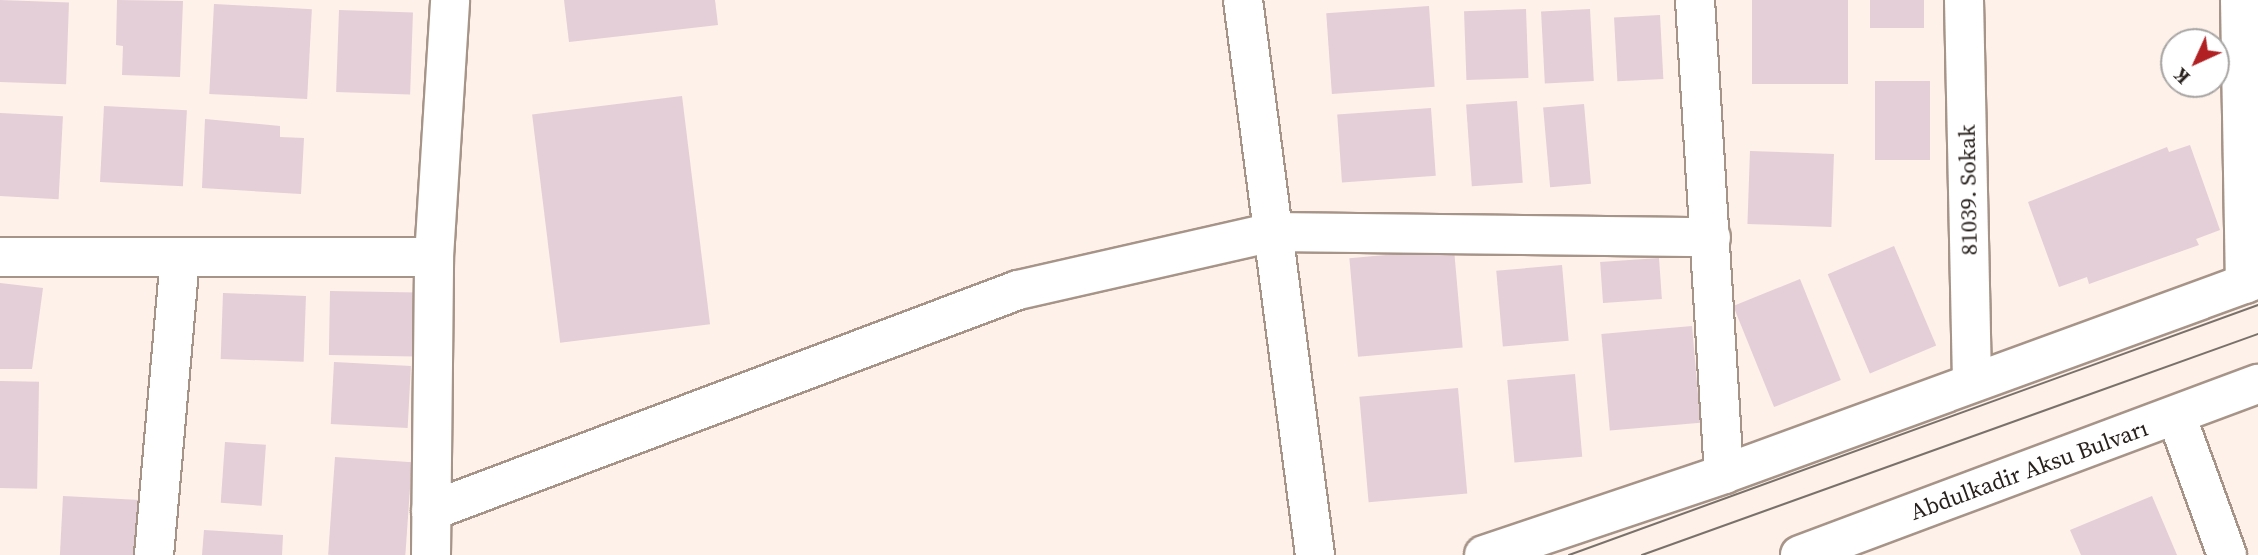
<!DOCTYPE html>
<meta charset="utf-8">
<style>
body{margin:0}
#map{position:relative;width:2258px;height:555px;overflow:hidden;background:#fdf1e9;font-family:"Source Serif 4",serif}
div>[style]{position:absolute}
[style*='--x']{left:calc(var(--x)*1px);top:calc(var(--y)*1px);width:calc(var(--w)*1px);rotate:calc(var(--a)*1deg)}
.building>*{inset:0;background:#e4ced7;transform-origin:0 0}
.roads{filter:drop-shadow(2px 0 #a79488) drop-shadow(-2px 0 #a79488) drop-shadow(0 2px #a79488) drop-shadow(0 -2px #a79488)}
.minor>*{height:38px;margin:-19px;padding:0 19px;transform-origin:19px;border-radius:19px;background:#fff}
.primary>*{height:38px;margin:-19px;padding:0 19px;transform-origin:19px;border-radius:19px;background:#fff}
.tram>*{height:2px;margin:-1px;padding:0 1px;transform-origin:1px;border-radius:1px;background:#7a716b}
span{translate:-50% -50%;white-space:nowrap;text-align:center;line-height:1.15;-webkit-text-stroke:6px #fff;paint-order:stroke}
.street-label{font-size:23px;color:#261f1b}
.north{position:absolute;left:2160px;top:28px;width:70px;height:70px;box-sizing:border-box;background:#fff;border:2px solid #a8a5a4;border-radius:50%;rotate:225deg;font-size:19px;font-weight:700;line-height:28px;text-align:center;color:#261f1b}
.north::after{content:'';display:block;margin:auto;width:24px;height:32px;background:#b12123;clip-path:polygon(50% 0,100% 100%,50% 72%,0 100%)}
</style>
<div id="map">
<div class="building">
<i style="left:0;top:0;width:69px;height:82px;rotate:2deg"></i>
<i style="clip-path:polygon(117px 0,183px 1px,180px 77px,122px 75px,123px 46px,116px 45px)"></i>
<i style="clip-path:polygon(564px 0,715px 0,718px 25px,569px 42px)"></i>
<i style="left:1752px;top:0;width:96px;height:84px"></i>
<i style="left:1870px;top:0;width:54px;height:28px"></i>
<i style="left:214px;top:4px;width:98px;height:90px;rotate:3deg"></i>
<i style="left:1429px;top:6px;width:81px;height:103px;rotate:86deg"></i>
<i style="left:1526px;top:9px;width:69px;height:62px;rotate:88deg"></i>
<i style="left:1590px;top:9px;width:72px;height:49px;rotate:87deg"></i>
<i style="left:339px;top:10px;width:74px;height:82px;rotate:2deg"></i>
<i style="left:1660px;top:15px;width:64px;height:46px;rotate:87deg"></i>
<i style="left:1875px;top:81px;width:55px;height:79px"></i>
<i style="left:682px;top:96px;width:230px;height:151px;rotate:83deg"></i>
<i style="left:1517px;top:101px;width:82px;height:51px;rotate:86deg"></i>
<i style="left:1584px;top:104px;width:80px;height:41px;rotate:85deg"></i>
<i style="left:104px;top:106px;width:83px;height:76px;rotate:3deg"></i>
<i style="left:1431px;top:108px;width:68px;height:94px;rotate:86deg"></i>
<i style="left:0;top:113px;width:63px;height:83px;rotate:3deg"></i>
<i style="clip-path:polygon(205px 119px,280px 126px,280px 137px,304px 138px,301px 194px,202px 188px)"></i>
<i style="clip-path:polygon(2190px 145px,2220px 230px,2196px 239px,2199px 245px,2089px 284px,2087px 277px,2059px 287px,2028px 202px,2167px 147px,2169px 152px)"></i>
<i style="left:1750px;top:151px;width:84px;height:73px;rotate:2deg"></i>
<i style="left:1894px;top:246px;width:108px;height:72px;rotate:67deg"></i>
<i style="left:1454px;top:249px;width:99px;height:105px;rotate:85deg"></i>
<i style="left:1659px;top:258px;width:41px;height:59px;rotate:86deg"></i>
<i style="left:1562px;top:265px;width:76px;height:66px;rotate:85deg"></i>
<i style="left:1800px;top:279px;width:109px;height:72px;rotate:68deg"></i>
<i style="clip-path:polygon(0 283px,43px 288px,32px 369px,0 369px)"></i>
<i style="left:330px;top:291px;width:87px;height:64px;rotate:1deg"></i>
<i style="left:223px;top:293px;width:83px;height:66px;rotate:2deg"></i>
<i style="left:1692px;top:326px;width:97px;height:91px;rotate:85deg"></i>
<i style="left:334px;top:362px;width:77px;height:62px;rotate:3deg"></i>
<i style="left:1575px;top:374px;width:83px;height:68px;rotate:85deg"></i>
<i style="left:0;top:381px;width:39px;height:107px;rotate:1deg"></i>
<i style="left:1458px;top:388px;width:106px;height:99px;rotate:85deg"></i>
<i style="left:225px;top:442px;width:41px;height:61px;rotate:4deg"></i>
<i style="left:335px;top:457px;width:77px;height:98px;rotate:4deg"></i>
<i style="left:63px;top:496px;width:82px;height:59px;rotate:3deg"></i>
<i style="clip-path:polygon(2152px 496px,2177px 555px,2081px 555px,2070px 530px)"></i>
<i style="clip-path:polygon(204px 530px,283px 535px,282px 555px,202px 555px)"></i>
</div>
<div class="roads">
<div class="minor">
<i style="--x:1243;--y:0;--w:560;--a:82.61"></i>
<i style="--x:1695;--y:0;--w:475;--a:86.5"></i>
<i style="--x:1964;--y:0;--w:380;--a:88.8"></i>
<i style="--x:2240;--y:0;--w:284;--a:89"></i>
<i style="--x:0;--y:257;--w:434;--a:0"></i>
<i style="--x:2176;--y:415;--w:149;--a:70"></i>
<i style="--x:431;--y:511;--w:627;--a:-20.63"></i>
<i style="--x:1018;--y:290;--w:262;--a:-12.8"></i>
<i style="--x:1273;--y:232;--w:438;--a:0.7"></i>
<i style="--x:154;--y:555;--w:299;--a:-85"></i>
<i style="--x:431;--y:555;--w:298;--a:-89.4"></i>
<i style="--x:434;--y:257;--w:257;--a:-86.4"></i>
</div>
<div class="primary">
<i style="--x:1484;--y:555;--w:253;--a:-18.6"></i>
<i style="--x:1724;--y:474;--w:568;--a:-20.06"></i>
<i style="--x:1800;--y:555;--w:489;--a:-20.5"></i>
</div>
</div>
<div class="tram">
<i style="--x:1569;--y:555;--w:733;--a:-19.94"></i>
<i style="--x:1642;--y:555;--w:654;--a:-19.74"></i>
</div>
<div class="street-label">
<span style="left:1968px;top:190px;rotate:-91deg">81039. Sokak</span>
<span style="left:2029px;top:470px;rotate:-20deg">Abdulkadir Aksu Bulvarı</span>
</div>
<div class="north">K</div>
</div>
